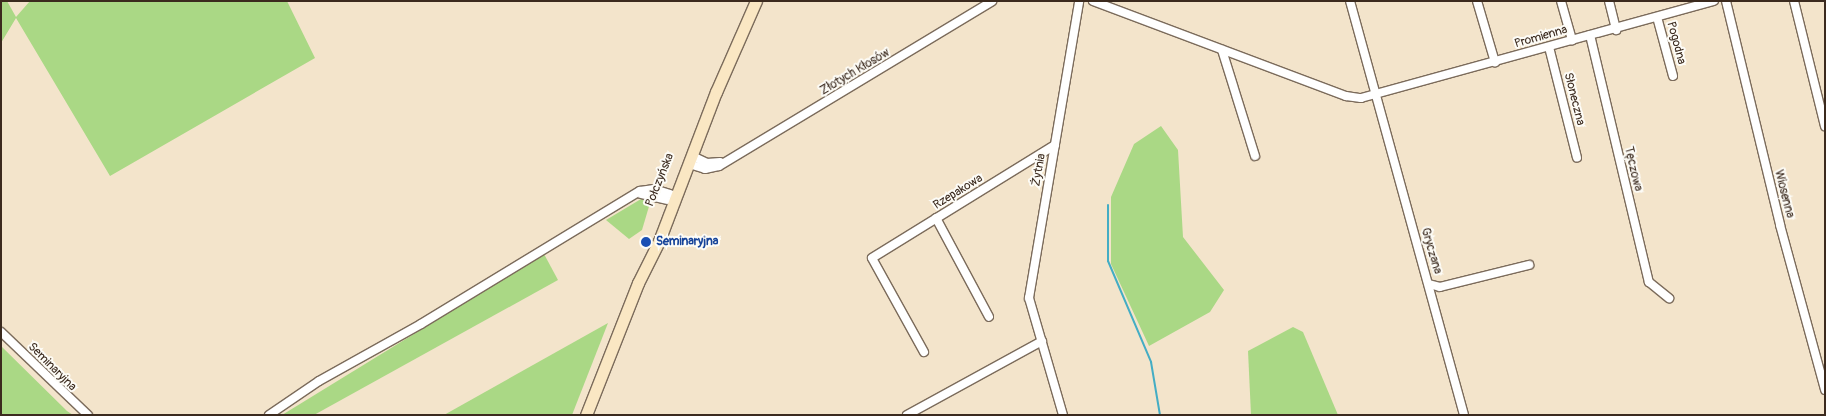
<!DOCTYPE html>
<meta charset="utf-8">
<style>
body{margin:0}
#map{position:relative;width:1826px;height:416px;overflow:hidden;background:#f3e4cb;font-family:Pangolin,sans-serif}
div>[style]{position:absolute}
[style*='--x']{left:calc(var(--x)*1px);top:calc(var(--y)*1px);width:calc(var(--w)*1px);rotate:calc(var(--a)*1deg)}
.green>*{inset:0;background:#aad885}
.stream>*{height:2px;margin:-1px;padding:0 1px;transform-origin:1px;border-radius:1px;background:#44adc4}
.roads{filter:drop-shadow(1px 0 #7b6b5b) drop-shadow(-1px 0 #7b6b5b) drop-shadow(0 1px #7b6b5b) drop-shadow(0 -1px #7b6b5b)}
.street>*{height:8px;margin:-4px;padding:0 4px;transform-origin:4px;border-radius:4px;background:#fff}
.secondary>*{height:11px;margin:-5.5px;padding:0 5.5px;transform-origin:5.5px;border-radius:5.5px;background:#fae7c3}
.dots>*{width:14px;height:14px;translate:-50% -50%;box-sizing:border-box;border:2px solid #fdfcf7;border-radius:50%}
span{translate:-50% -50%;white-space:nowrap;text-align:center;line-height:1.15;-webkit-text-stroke:4px #fdfcf7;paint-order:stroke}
.street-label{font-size:12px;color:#3b2a1e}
.transit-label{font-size:12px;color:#164399;font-weight:700}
.left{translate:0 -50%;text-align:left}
.frame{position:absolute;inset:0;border:2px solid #3b2a1e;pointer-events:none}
</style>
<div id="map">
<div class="green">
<i style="clip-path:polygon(1px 1px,7px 1px,16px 17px,30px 1px,287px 1px,315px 58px,110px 176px,16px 18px,1px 43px)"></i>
<i style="clip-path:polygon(1161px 126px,1178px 150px,1183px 237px,1224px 290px,1210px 312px,1149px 346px,1111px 264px,1111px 197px,1134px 144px)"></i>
<i style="clip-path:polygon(641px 199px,650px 203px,642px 230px,629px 239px,606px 220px)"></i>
<i style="clip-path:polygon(544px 254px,558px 280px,314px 415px,282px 415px)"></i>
<i style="clip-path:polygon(608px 323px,572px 415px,444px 415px)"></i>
<i style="clip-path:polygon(1293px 327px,1303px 332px,1338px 415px,1251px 415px,1248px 351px)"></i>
<i style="clip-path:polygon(1px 346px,67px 411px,73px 415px,1px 415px)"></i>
</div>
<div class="stream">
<i style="--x:1108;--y:205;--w:56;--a:90"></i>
<i style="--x:1108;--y:261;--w:110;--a:66.9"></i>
<i style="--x:1151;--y:362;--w:54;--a:80.4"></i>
</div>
<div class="roads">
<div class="street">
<i style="--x:1093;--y:1;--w:270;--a:20.6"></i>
<i style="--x:1346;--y:96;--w:15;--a:8"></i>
<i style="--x:1361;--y:98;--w:366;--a:-15.4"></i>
<i style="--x:1350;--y:1;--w:429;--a:74.6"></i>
<i style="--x:1477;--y:1;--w:64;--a:73.6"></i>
<i style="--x:1561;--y:1;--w:41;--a:74.2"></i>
<i style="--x:1609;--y:1;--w:30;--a:76"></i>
<i style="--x:1726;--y:1;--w:230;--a:76.4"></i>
<i style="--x:1780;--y:225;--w:171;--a:74.7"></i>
<i style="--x:1794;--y:1;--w:129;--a:76.1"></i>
<i style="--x:1657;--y:17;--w:61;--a:74.8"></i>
<i style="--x:1590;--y:35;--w:254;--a:76.6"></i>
<i style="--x:1649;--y:282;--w:26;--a:39"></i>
<i style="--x:1549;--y:47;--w:114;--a:75.8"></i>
<i style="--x:1222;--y:50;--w:111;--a:72.7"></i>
<i style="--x:692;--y:156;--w:17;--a:25"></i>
<i style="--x:707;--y:163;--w:13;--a:-4"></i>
<i style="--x:689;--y:164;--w:17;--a:17"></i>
<i style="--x:705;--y:169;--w:14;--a:-12"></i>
<i style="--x:719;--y:166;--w:319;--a:-31.1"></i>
<i style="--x:641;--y:194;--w:27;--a:13"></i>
<i style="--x:936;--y:218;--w:112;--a:61.8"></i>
<i style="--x:1429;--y:284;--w:11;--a:15"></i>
<i style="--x:1440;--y:287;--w:92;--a:-13.9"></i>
<i style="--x:1;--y:332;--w:120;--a:43.7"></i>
<i style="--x:924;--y:352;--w:107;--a:-119"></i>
<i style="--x:872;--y:258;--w:215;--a:-31.7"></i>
<i style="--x:269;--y:415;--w:60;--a:-34.2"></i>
<i style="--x:319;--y:381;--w:117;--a:-29.2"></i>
<i style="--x:421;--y:324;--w:256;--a:-31.3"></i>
<i style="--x:640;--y:191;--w:14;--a:-8"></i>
<i style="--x:654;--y:189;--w:17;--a:17"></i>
<i style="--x:907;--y:415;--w:154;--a:-28.7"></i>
<i style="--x:1063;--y:415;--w:122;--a:-106.2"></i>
<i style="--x:1029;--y:298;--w:301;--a:-80.4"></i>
</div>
<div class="secondary">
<i style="--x:586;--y:415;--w:142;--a:-68.5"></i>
<i style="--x:638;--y:283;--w:47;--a:-63.4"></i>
<i style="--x:659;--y:241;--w:160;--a:-69.1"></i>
<i style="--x:716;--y:92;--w:99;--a:-66.3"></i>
</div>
</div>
<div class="dots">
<i style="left:646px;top:242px;background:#1a4fb4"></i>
</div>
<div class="street-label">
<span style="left:1541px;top:37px;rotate:-16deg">Promienna</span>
<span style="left:1676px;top:43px;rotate:75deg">Pogodna</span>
<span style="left:855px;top:72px;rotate:-31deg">Złotych Kłosów</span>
<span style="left:1574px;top:99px;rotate:76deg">Słoneczna</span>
<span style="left:1633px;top:169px;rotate:77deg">Tęczowa</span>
<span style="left:1039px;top:170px;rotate:-80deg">Żytnia</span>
<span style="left:660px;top:180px;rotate:-68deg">Połczyńska</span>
<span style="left:958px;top:192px;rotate:-32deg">Rzepakowa</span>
<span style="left:1784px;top:194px;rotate:76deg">Wiosenna</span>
<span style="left:1431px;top:251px;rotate:74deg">Gryczana</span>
<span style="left:52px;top:367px;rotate:45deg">Seminaryjna</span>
</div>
<div class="transit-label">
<span class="left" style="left:656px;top:242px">Seminaryjna</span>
</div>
<div class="frame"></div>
</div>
